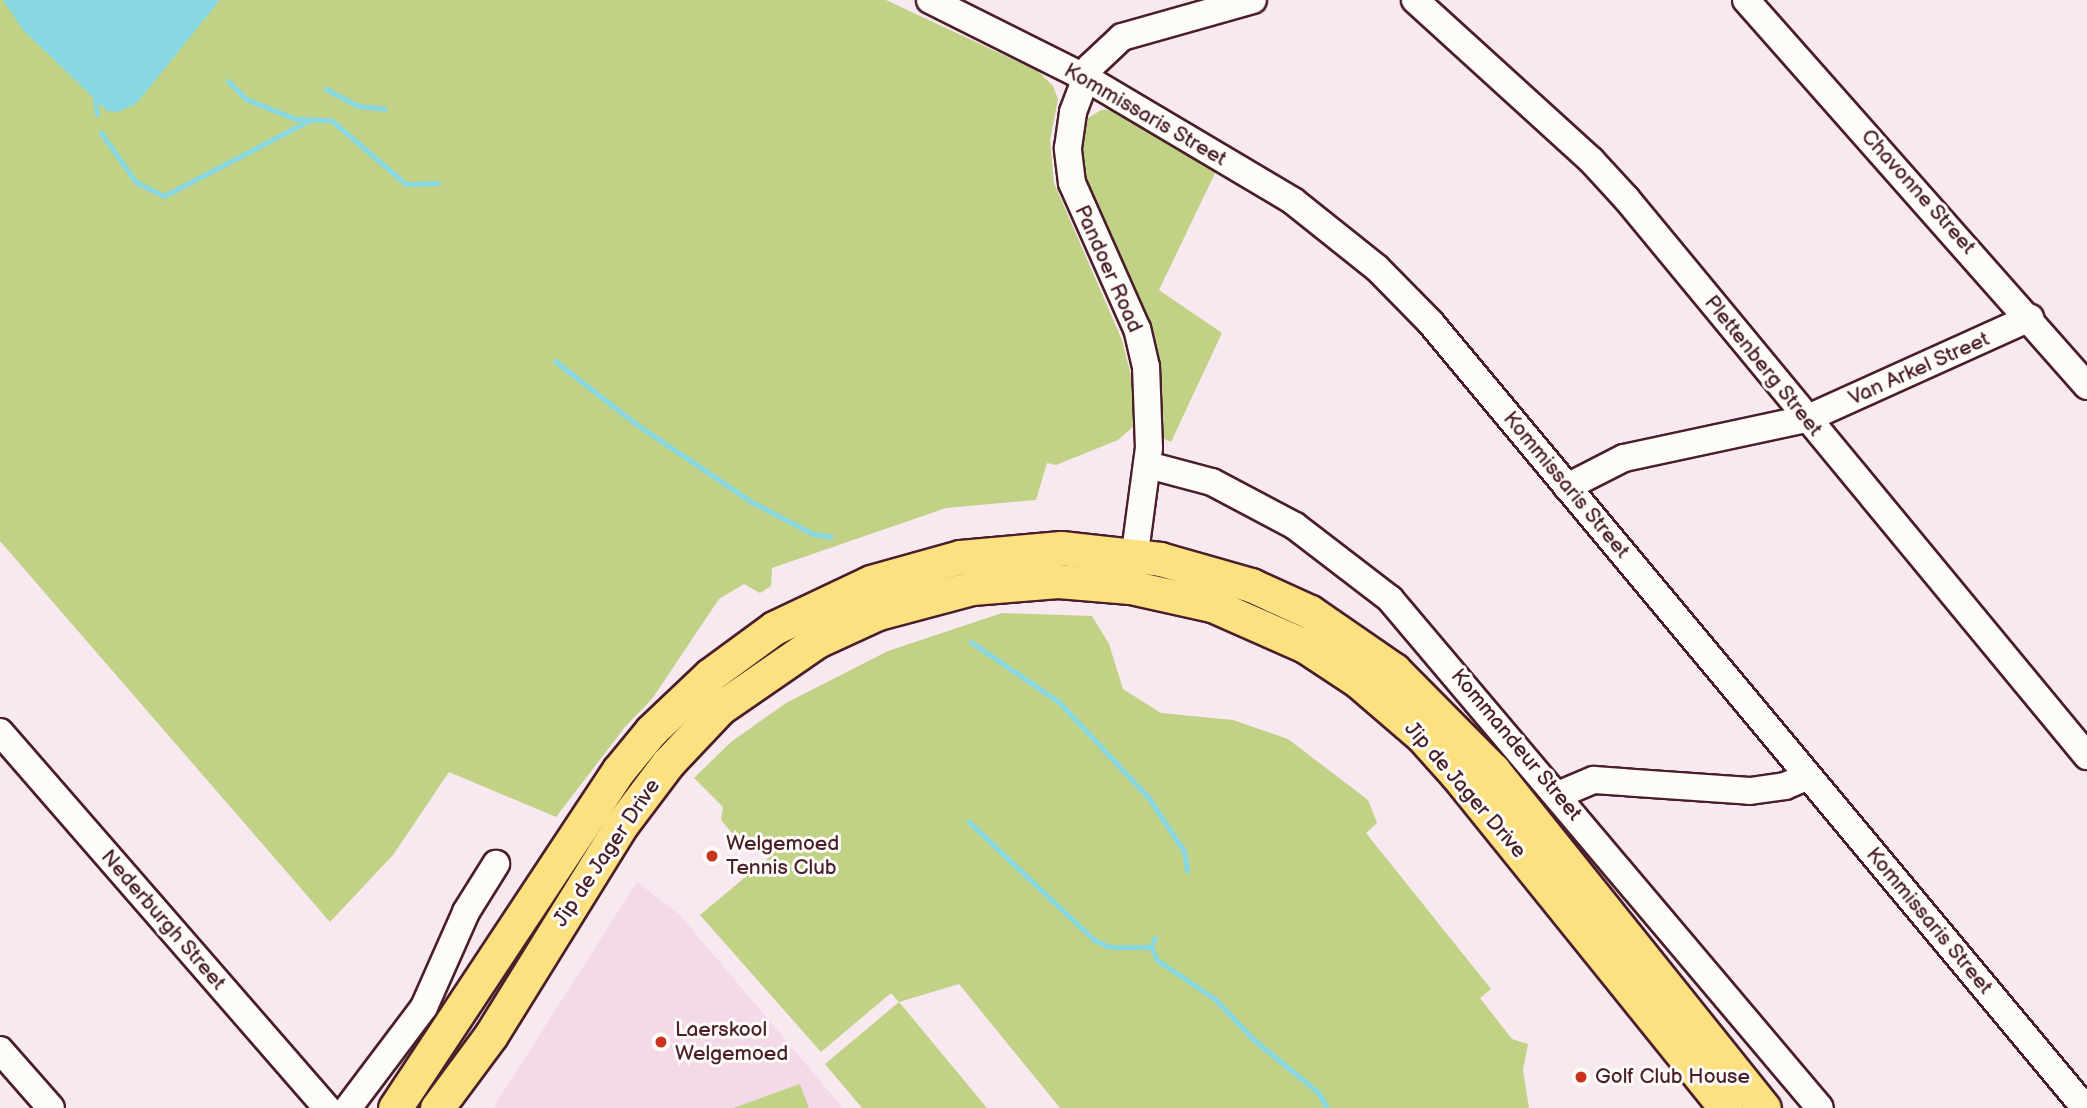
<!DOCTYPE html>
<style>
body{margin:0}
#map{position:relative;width:2087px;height:1108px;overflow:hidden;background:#f8e8ef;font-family:"Balsamiq Sans",sans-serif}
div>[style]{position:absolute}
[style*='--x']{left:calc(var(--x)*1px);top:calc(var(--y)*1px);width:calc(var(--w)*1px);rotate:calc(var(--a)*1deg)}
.built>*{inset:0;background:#f4dae9}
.green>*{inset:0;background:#c1d286}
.water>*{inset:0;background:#88d8e4}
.stream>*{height:5px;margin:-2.5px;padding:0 2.5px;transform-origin:2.5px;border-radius:2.5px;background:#88d8e4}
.roads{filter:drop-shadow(2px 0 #4a1f2b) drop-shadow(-2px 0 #4a1f2b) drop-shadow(0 2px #4a1f2b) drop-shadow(0 -2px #4a1f2b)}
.minor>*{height:26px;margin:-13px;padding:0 13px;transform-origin:13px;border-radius:13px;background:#fdfcf7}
.major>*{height:33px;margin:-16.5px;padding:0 16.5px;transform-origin:16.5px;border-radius:16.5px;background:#fde080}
.dots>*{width:19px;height:19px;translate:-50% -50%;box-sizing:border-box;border:4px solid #fdfcf7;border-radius:50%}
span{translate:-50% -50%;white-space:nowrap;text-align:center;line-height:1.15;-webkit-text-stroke:6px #fdfcf7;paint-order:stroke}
.street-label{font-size:21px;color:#4a1f2b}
.poi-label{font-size:21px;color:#4a1f2b}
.left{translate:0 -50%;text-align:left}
</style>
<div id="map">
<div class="built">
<i style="clip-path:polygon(637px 882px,680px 915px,843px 1108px,493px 1108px)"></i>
</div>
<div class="green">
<i style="clip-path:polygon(0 0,886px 0,1038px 71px,1053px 86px,1058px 99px,1050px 140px,1054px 183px,1122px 340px,1134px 387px,1135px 425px,1118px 440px,1056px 465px,1047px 463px,1036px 500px,946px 508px,772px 568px,771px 586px,760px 593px,744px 584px,719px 599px,652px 699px,625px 727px,556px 817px,449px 772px,393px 855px,330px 922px,0 541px)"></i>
<i style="clip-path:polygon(1101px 110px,1116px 110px,1218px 167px,1159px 290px,1222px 333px,1171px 442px,1160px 437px,1078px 163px,1085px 120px)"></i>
<i style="clip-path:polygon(1002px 613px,1092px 616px,1109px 644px,1123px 689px,1161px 713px,1233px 720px,1288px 739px,1368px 800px,1377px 823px,1366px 833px,1491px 989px,1480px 998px,1501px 1025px,1512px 1039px,1528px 1044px,1523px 1070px,1529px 1108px,1060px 1108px,959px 984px,899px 1002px,987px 1108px,862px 1108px,825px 1064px,899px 1002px,891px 993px,821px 1052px,700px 915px,773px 854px,762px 840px,750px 838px,742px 845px,721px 820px,723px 807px,694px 778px,731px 742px,786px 703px,888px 651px)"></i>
<i style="clip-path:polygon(800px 1084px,809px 1108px,733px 1108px)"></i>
</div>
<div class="water">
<i style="clip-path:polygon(3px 0,220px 0,136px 104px,118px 112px,107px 111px,23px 30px)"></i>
</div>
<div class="stream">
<i style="--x:228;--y:81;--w:25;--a:45"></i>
<i style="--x:246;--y:99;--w:54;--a:21.8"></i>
<i style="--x:296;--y:119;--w:35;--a:2"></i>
<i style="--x:331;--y:120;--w:99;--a:40.5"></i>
<i style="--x:406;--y:184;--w:32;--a:-2"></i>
<i style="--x:326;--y:89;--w:36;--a:28"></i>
<i style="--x:358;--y:106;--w:27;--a:6"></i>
<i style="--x:94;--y:92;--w:22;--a:82"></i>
<i style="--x:101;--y:133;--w:60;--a:54.5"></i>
<i style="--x:136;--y:182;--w:31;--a:27"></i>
<i style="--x:164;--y:196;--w:165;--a:-27.5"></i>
<i style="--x:555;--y:361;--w:103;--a:37.9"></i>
<i style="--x:636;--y:424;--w:138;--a:34"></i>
<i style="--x:750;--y:501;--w:71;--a:27.6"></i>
<i style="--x:813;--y:534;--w:18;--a:9"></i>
<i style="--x:971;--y:642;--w:107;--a:34.3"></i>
<i style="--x:1059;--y:702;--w:130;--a:46.9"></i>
<i style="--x:1148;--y:797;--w:65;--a:56.3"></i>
<i style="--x:1184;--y:851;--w:20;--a:81"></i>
<i style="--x:969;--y:822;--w:172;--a:43.3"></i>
<i style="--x:1094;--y:940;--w:17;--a:24"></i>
<i style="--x:1110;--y:947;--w:41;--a:0"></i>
<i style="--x:1155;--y:938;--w:10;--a:114"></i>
<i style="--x:1151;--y:947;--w:14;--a:65"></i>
<i style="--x:1157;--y:960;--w:70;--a:33.9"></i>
<i style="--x:1215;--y:999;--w:55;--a:46.5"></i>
<i style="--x:1253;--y:1039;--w:85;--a:39.3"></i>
<i style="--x:1319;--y:1093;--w:17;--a:62"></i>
</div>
<div class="roads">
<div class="minor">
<i style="--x:930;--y:0;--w:174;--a:26.6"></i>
<i style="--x:1086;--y:78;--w:241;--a:30.7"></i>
<i style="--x:1293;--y:201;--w:107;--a:38.6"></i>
<i style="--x:1377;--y:268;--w:77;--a:45.5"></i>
<i style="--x:1431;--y:323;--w:1022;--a:50.2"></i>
<i style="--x:1415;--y:0;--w:238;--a:42.3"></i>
<i style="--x:1591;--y:160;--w:52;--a:47.4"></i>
<i style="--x:1626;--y:198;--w:724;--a:50.44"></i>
<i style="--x:1746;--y:0;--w:515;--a:48.54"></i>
<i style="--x:1148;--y:465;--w:66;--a:14.9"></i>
<i style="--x:1212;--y:482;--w:94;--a:27.9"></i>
<i style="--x:1295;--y:526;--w:120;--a:37.5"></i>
<i style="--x:1390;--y:599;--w:666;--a:49.81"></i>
<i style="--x:1567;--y:487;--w:64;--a:-27"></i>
<i style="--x:1624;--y:458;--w:186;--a:-12.1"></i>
<i style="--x:1806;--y:419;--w:246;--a:-24.3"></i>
<i style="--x:1132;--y:575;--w:128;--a:-82.4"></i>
<i style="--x:1149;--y:448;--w:81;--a:-92.1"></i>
<i style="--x:1146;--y:367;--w:39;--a:-103"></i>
<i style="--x:1137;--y:329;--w:160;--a:-114"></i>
<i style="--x:1072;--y:183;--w:35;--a:-97"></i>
<i style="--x:1068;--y:148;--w:36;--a:-82"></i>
<i style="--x:1073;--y:112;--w:48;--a:-69.3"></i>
<i style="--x:1090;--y:67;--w:44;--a:-43.2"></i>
<i style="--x:1122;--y:37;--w:136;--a:-15.8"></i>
<i style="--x:0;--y:732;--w:498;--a:49"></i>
<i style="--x:1558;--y:795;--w:39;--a:-23"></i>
<i style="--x:1594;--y:780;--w:156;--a:4"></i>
<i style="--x:1750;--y:791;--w:35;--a:-8"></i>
<i style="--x:1785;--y:786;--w:25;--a:-23"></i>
<i style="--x:0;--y:1050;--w:77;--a:48.7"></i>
<i style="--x:348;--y:1108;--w:126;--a:-53"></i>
<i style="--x:424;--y:1007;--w:104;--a:-66.1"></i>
<i style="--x:466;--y:912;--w:57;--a:-58"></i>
</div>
<div class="major">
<i style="--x:395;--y:1108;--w:405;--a:-56.5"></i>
<i style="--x:619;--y:770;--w:50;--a:-50.6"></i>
<i style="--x:651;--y:731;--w:81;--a:-43.5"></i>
<i style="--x:710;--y:675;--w:79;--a:-36.3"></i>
<i style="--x:774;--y:628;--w:107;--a:-25.4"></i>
<i style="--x:871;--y:582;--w:92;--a:-15.7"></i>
<i style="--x:960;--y:557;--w:101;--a:-5.1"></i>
<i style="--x:1061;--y:548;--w:100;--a:6.3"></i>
<i style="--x:1160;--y:559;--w:95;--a:15.9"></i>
<i style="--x:1251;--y:585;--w:65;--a:24.6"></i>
<i style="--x:1310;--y:612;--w:102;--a:34.6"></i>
<i style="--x:1394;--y:670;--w:141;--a:45.3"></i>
<i style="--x:1493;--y:770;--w:433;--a:51.3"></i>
<i style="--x:437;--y:1108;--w:91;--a:-53.5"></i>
<i style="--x:491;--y:1035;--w:248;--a:-58.2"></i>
<i style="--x:622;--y:824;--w:76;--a:-53"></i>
<i style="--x:668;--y:763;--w:76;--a:-46.6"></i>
<i style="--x:720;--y:708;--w:118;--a:-34.6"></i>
<i style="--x:817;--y:641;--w:67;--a:-24.7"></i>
<i style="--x:878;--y:613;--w:97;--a:-14.9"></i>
<i style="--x:972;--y:588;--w:86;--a:-4.7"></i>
<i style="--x:1058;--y:581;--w:72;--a:4.8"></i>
<i style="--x:1130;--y:587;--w:84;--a:12.4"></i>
<i style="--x:1212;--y:605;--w:102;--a:23.8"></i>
<i style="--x:1305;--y:646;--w:64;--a:33.4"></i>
<i style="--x:1358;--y:681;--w:84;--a:40.7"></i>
<i style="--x:1422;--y:736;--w:52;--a:48.1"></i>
<i style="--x:1457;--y:775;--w:428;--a:51.1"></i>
</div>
</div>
<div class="dots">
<i style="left:712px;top:856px;background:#c8321e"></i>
<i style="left:661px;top:1042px;background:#c8321e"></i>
<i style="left:1581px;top:1077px;background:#c8321e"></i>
</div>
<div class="street-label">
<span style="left:1145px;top:115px;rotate:30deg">Kommissaris Street</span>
<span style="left:1918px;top:192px;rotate:48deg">Chavonne Street</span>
<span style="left:1108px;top:269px;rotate:66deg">Pandoer Road</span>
<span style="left:1763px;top:366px;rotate:51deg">Plettenberg Street</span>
<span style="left:1919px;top:369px;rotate:-24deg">Van Arkel Street</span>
<span style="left:1566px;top:485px;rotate:50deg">Kommissaris Street</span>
<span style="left:1516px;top:745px;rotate:50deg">Kommandeur Street</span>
<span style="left:1465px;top:790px;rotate:49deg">Jip de Jager Drive</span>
<span style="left:607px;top:853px;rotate:-56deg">Jip de Jager Drive</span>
<span style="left:163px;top:920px;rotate:49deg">Nederburgh Street</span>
<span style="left:1929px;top:921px;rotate:50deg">Kommissaris Street</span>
</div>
<div class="poi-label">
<span class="left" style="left:726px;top:856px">Welgemoed<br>Tennis Club</span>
<span class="left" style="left:675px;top:1042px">Laerskool<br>Welgemoed</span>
<span class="left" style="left:1595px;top:1077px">Golf Club House</span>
</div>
</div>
